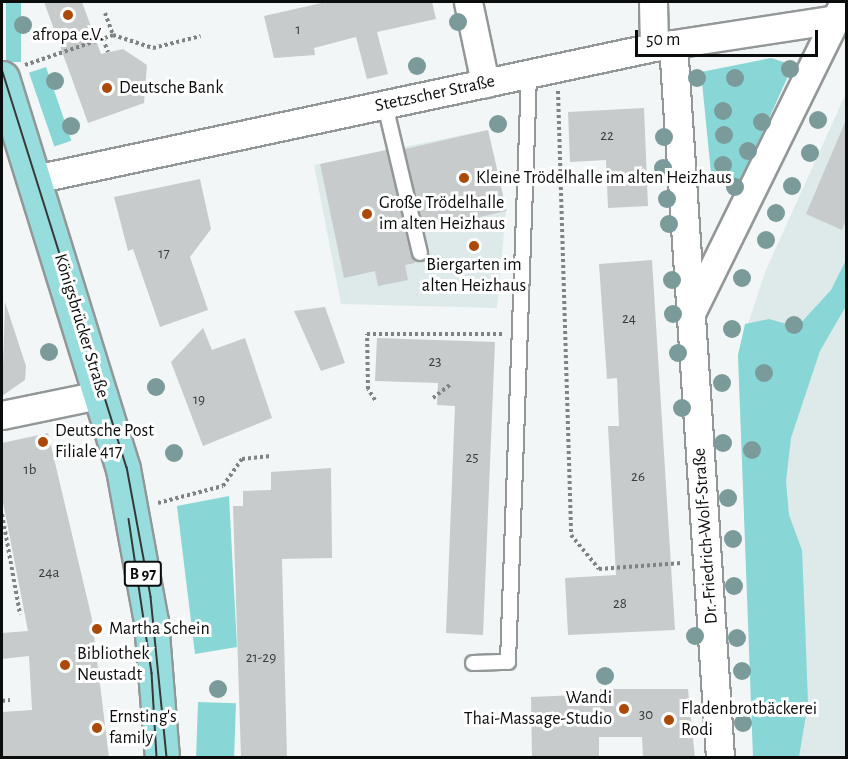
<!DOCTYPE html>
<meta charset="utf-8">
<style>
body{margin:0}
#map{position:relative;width:848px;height:759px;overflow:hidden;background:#f2f6f6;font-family:"Alegreya Sans",sans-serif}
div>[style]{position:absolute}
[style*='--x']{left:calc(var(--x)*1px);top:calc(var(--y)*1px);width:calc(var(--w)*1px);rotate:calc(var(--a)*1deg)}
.built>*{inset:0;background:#deeaea}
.green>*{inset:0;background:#89d6d6;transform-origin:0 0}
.building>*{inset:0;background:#c7cbcb;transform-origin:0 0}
.path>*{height:4px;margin-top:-2px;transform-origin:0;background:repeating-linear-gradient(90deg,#818383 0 3px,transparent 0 6px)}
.roads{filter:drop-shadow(2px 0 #939797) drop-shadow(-2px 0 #939797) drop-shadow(0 2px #939797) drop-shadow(0 -2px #939797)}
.lane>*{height:14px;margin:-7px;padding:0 7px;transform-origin:7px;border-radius:7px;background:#fff}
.street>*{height:27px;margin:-13.5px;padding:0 13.5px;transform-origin:13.5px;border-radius:13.5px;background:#fff}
.primary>*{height:33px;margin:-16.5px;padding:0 16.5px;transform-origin:16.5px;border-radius:16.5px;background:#98ddde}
.tram>*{height:1.5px;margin:-0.75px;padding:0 0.75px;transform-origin:0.75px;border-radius:0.75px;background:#373838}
.trees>*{width:18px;height:18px;margin:-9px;border-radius:50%;background:#7b9a9a}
.dots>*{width:16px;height:16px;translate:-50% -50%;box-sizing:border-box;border:3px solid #fff;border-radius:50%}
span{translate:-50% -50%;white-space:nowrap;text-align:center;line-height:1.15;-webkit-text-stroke:6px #fff;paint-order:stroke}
.number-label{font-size:15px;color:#3a3c3c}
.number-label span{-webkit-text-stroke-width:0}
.shield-label span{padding:2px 4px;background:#fff;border:2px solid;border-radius:4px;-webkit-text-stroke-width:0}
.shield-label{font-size:16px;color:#0b0c0c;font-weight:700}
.poi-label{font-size:18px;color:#0b0c0c}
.left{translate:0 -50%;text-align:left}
.right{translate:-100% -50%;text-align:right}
.street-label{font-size:18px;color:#0b0c0c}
.frame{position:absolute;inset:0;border:3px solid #0b0c0c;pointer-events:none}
.scale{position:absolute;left:635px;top:30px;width:183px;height:27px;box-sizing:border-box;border:3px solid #0b0c0c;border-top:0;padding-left:8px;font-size:18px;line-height:21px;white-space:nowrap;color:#0b0c0c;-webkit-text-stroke:4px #fff;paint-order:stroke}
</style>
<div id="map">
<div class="built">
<i style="clip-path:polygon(846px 93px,846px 757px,754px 758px,738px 355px,765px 272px)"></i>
<i style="clip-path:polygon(488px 130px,506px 211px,497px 308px,341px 304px,314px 165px)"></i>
</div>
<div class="green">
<i style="left:6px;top:2px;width:15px;height:60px"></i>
<i style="clip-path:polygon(771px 58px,793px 65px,736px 192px,711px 173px,701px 72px)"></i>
<i style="left:46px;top:67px;width:78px;height:18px;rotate:71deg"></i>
<i style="clip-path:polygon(846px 260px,846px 306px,820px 351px,791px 438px,786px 481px,789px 515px,802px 550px,805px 621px,808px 703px,799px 757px,753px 757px,738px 355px,745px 324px,769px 319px,797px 327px,831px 290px)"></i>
<i style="clip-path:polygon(229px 496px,237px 647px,195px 654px,177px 506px)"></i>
<i style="left:198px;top:702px;width:38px;height:55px;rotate:2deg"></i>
</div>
<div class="building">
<i style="clip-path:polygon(44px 2px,82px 2px,101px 54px,123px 49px,147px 65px,144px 103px,88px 123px)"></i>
<i style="clip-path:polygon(326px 2px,432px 2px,436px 19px,377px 32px,388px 74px,367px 79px,356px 37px,314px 48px,315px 55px,274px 58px,264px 16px)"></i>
<i style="clip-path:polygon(644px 108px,648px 206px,608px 208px,606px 160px,570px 162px,568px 112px)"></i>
<i style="clip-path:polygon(846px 120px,846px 219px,842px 230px,806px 214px)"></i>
<i style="left:488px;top:130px;width:83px;height:86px;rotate:77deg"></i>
<i style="clip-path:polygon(386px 150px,415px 263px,405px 265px,408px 280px,378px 286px,375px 271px,344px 278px,320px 164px)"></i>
<i style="clip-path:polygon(200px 179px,211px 229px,190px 257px,208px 310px,160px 327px,133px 249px,128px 251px,114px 197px)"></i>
<i style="clip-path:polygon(652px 260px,675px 630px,568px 635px,565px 578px,616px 575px,608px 426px,619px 426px,617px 378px,607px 379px,599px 264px)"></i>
<i style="clip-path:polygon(5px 302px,26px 366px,25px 380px,2px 396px)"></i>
<i style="clip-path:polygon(325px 307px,345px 363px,321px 371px,294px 311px)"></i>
<i style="clip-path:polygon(203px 328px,212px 350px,245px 338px,272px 418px,203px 446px,171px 362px)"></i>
<i style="clip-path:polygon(377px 338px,495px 342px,483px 635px,446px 633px,455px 406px,437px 405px,438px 383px,375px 381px)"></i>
<i style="clip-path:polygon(48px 433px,92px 619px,109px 758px,2px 758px,2px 712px,32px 710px,29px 656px,2px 659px,2px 633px,28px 631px,2px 497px,2px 443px)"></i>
<i style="clip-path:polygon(331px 468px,332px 558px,282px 559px,287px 758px,241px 758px,233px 506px,243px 506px,243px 491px,271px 490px,271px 472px)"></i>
<i style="clip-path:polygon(600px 689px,688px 689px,695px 758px,643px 758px,642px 737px,599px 737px,599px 758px,532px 758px,531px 697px,600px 694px)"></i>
</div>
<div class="path">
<i style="--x:105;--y:13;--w:23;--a:70"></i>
<i style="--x:103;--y:39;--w:14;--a:69"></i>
<i style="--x:25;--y:65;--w:93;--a:-18.8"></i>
<i style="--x:113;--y:35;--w:42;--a:18"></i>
<i style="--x:153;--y:48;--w:49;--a:-14"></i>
<i style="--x:558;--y:91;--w:444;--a:88.3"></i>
<i style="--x:571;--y:535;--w:44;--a:50.5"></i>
<i style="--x:599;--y:569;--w:83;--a:-4.1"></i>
<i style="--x:433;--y:398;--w:23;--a:-38"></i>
<i style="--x:375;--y:400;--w:13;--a:-122"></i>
<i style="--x:368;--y:389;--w:55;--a:-91"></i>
<i style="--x:367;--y:334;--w:136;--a:0"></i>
<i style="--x:158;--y:503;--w:67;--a:-14.7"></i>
<i style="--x:223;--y:486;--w:33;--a:-55"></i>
<i style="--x:242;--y:459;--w:29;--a:-6"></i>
<i style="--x:2;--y:514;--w:102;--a:79.8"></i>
<i style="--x:2;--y:701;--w:8;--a:-7"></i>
</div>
<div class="roads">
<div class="lane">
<i style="--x:385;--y:105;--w:152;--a:76.7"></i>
<i style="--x:473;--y:663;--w:35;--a:-2"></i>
<i style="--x:508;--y:662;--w:588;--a:-87.95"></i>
</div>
<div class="street">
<i style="--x:468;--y:2;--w:83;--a:78.1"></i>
<i style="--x:653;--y:2;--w:45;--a:88.7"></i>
<i style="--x:673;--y:44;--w:716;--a:86.23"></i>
<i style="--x:35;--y:179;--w:633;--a:-12.04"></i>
<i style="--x:654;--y:47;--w:184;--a:-8.7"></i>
<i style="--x:691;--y:313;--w:347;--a:-63.8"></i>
<i style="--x:2;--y:415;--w:103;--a:-11.7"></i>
</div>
<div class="primary">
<i style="--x:2;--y:78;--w:409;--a:72.8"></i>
<i style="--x:123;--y:469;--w:155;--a:79.6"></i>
<i style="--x:151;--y:621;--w:137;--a:85.4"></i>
</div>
</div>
<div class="tram">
<i style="--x:2;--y:69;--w:417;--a:72.6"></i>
<i style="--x:127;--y:467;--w:132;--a:79.5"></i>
<i style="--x:151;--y:597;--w:162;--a:84.3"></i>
<i style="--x:129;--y:519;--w:156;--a:81.5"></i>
<i style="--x:152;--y:673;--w:85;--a:86.6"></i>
</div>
<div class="trees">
<i style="left:458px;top:22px"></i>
<i style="left:23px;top:25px"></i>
<i style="left:417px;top:66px"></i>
<i style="left:790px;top:69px"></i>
<i style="left:697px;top:78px"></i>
<i style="left:735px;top:78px"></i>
<i style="left:55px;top:81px"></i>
<i style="left:723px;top:111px"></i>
<i style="left:818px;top:120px"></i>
<i style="left:762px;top:122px"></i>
<i style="left:498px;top:124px"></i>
<i style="left:71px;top:126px"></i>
<i style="left:724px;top:135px"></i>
<i style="left:664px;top:137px"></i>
<i style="left:748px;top:151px"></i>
<i style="left:810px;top:153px"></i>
<i style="left:723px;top:165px"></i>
<i style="left:663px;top:168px"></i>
<i style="left:792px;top:186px"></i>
<i style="left:735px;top:187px"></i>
<i style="left:667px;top:199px"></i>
<i style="left:776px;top:213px"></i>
<i style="left:669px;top:224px"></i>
<i style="left:766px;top:240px"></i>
<i style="left:742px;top:278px"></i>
<i style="left:672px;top:280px"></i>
<i style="left:673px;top:314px"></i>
<i style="left:794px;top:325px"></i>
<i style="left:732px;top:329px"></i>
<i style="left:49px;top:352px"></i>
<i style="left:678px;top:353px"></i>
<i style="left:764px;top:373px"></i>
<i style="left:722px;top:383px"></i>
<i style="left:156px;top:387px"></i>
<i style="left:682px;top:408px"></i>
<i style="left:723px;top:443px"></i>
<i style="left:752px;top:450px"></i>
<i style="left:174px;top:453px"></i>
<i style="left:728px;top:498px"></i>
<i style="left:733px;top:539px"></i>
<i style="left:734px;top:586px"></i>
<i style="left:695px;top:636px"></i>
<i style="left:737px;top:638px"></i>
<i style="left:742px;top:671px"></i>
<i style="left:605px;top:676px"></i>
<i style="left:218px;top:689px"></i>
<i style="left:743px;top:723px"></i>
</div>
<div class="dots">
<i style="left:68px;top:15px;background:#aa4908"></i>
<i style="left:107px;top:88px;background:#aa4908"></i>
<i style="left:464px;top:178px;background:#aa4908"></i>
<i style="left:367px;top:214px;background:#aa4908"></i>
<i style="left:474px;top:246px;background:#aa4908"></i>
<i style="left:43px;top:442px;background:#aa4908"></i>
<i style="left:97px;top:629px;background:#aa4908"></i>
<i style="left:65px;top:665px;background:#aa4908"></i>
<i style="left:624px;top:709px;background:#aa4908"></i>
<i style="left:669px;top:720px;background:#aa4908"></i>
<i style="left:97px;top:728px;background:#aa4908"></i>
</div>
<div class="number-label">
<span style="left:298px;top:30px">1</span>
<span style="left:607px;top:136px">22</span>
<span style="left:164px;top:254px">17</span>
<span style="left:629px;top:319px">24</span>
<span style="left:435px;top:362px">23</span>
<span style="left:199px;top:400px">19</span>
<span style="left:472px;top:458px">25</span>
<span style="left:30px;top:470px">1b</span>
<span style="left:638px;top:477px">26</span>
<span style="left:49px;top:573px">24a</span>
<span style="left:620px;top:604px">28</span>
<span style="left:261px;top:658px">21-29</span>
<span style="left:646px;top:715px">30</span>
</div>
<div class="shield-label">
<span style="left:143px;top:574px">B 97</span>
</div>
<div class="poi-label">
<span style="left:68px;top:35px">afropa e.V.</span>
<span class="left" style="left:119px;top:88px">Deutsche Bank</span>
<span class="left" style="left:476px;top:178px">Kleine Trödelhalle im alten Heizhaus</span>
<span class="left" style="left:379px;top:214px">Große Trödelhalle<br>im alten Heizhaus</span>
<span style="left:474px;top:276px">Biergarten im<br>alten Heizhaus</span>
<span class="left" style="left:55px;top:442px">Deutsche Post<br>Filiale 417</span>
<span class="left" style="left:109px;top:629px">Martha Schein</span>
<span class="left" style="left:77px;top:665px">Bibliothek<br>Neustadt</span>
<span class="right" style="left:612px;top:709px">Wandi<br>Thai-Massage-Studio</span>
<span class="left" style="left:681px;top:720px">Fladenbrotbäckerei<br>Rodi</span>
<span class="left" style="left:109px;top:728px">Ernsting's<br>family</span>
</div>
<div class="street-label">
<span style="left:435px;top:94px;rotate:-12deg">Stetzscher Straße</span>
<span style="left:81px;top:326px;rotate:73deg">Königsbrücker Straße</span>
<span style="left:706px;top:536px;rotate:-94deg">Dr.-Friedrich-Wolf-Straße</span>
</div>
<div class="frame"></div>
<div class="scale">50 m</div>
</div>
